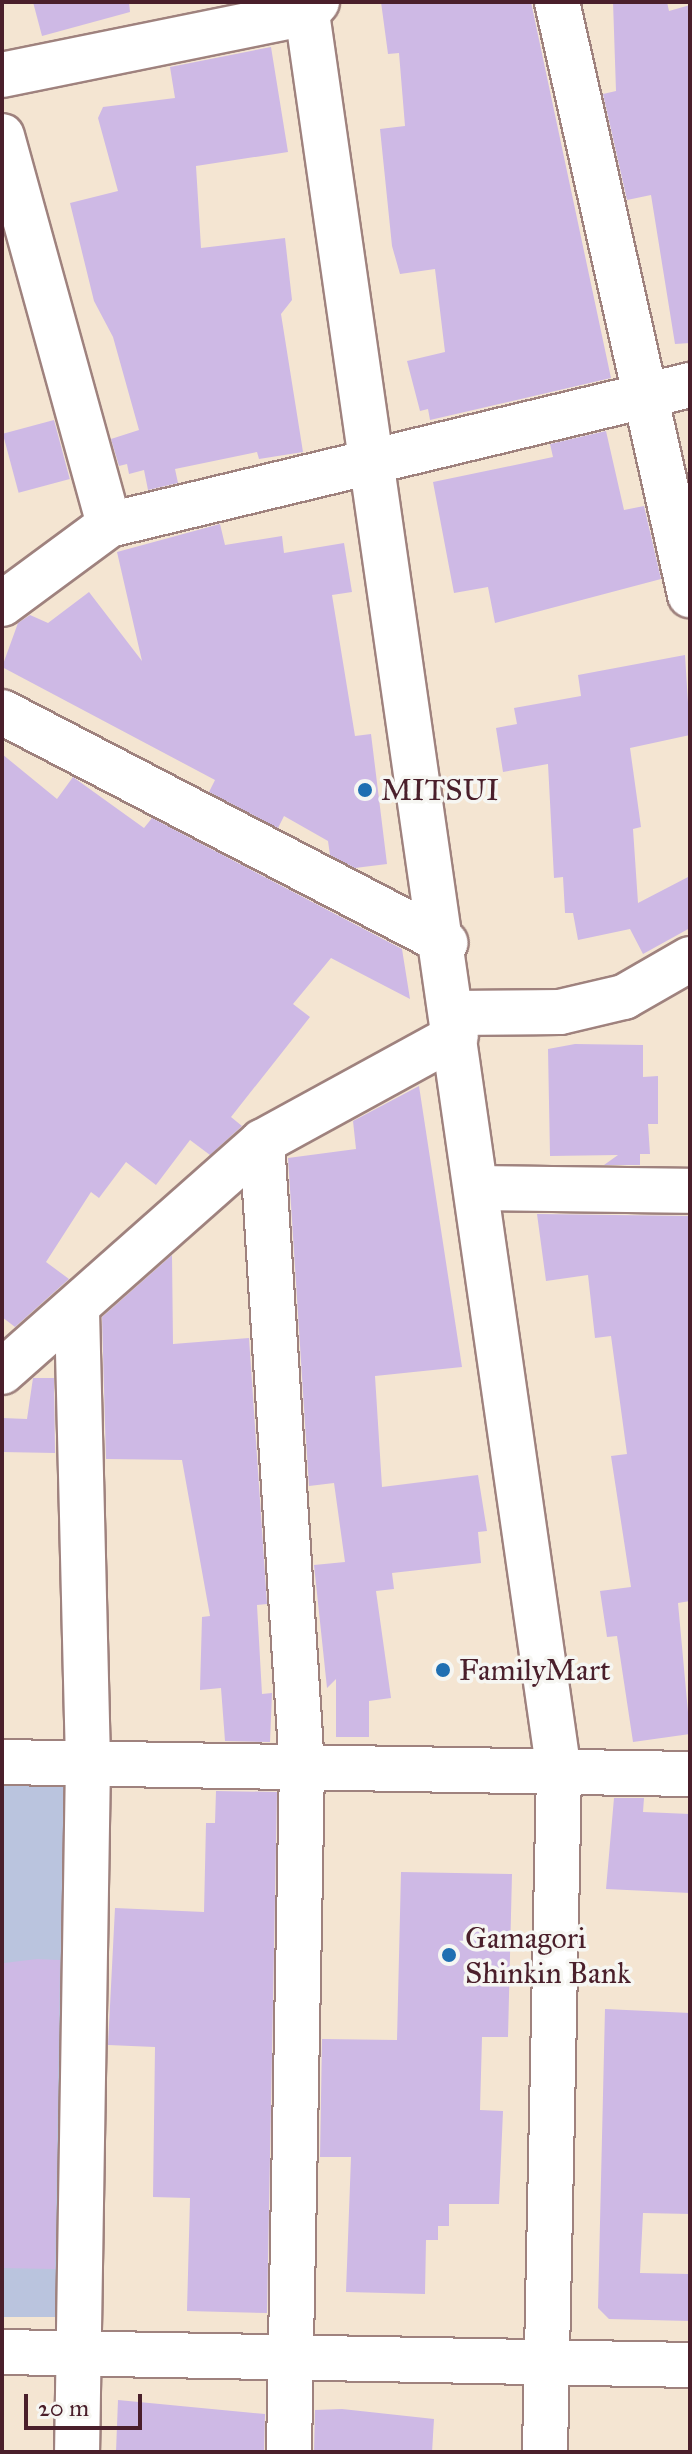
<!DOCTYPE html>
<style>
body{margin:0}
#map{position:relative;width:692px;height:2454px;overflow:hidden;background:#f4e5d2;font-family:"IM FELL Great Primer",serif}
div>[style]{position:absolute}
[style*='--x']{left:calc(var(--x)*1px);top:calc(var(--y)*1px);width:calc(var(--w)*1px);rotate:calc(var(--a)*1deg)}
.industrial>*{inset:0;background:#bac4de}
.building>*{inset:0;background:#ceb9e5;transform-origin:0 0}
.roads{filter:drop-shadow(2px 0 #9f827e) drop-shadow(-2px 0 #9f827e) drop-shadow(0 2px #9f827e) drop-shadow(0 -2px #9f827e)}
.minor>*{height:44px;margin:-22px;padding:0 22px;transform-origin:22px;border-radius:22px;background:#fff}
.dots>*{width:22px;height:22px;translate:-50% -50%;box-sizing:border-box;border:4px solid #f6f6f2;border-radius:50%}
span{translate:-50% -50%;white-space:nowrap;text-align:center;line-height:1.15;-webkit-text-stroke:7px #f6f6f2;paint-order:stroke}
.poi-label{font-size:30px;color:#4a1f2b}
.left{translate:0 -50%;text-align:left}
.frame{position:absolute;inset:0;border:4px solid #4a1f2b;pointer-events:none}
.scale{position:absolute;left:24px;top:2394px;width:118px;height:36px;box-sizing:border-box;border:4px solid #4a1f2b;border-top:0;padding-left:10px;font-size:24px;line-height:28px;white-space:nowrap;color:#4a1f2b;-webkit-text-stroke:6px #f6f6f2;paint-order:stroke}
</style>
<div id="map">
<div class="industrial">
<i style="clip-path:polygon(2px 1774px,79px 1787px,69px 2317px,2px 2317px)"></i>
</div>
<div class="building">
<i style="clip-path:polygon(33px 2px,129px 2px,130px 12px,42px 36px)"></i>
<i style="clip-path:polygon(381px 2px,531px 2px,611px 378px,430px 420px,428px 409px,420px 411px,407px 361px,445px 352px,435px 269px,400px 274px,392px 246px,380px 129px,405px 126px,399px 53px,388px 54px)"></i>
<i style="clip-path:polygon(613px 2px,667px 2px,669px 11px,690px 5px,690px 343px,675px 344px,651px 195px,627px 200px,603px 94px,616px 91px)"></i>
<i style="clip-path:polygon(271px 47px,288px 152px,196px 166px,201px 248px,285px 238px,292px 300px,281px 314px,303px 452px,259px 459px,257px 452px,175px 469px,178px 483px,148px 490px,144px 470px,129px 474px,127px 464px,119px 466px,111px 439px,139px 430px,113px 337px,94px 301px,70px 203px,118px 191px,98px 118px,103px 107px,175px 98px,170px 67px)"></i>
<i style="left:54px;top:420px;width:61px;height:53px;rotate:75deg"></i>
<i style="clip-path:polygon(606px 431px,624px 510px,644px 506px,661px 579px,495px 623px,488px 587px,454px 593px,433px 482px,553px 457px,550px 444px)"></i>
<i style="clip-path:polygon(220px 524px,225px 545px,282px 536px,284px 553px,344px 543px,352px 592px,332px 595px,355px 736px,371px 734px,387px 864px,355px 868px,330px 855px,328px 841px,284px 816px,278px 828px,209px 792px,215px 780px,2px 667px,18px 623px,30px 615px,48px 623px,89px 592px,142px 661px,117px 552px)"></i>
<i style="clip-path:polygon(685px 655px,690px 735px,630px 748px,641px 827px,633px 829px,638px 903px,690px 876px,690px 928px,643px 954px,630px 929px,578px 940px,573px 913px,565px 913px,563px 877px,554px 878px,548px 764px,503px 772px,496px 728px,517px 724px,514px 708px,581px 696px,578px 675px)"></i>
<i style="clip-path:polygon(2px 754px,57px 799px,73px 777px,144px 828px,152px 818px,402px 949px,410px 999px,331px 958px,293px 1004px,310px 1017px,231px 1117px,242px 1126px,210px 1155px,190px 1140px,156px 1185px,126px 1162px,99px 1198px,91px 1192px,46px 1262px,69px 1279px,15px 1327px,2px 1317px)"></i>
<i style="clip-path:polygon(575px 1044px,643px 1045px,643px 1077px,658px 1076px,658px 1124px,648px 1124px,650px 1154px,640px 1154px,640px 1165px,604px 1165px,618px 1155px,550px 1156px,548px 1049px)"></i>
<i style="clip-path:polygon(419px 1086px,462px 1367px,375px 1376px,382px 1487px,478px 1475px,487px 1531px,478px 1532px,481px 1563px,392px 1573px,394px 1589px,376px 1591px,391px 1698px,369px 1701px,369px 1737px,336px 1737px,336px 1679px,327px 1688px,314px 1565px,345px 1562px,334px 1483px,309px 1486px,288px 1158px,356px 1149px,353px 1121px)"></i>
<i style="clip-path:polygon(537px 1214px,690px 1216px,690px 1601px,678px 1603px,690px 1734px,633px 1742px,617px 1636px,607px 1637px,600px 1591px,631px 1587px,611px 1456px,627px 1454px,611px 1336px,595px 1338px,588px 1275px,546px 1281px)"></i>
<i style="clip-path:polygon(172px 1255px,173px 1344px,249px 1338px,267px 1604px,257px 1605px,262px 1694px,272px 1693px,270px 1742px,225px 1741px,221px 1688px,200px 1690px,202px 1617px,210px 1616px,182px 1460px,106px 1459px,102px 1317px)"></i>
<i style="clip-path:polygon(33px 1378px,54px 1378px,55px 1453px,2px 1452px,2px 1418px,27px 1419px)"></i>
<i style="clip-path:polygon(216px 1791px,277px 1792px,267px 2313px,187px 2311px,190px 2198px,153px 2197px,155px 2047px,108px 2045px,115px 1908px,204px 1912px,206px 1823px,215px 1823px)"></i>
<i style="clip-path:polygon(614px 1798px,644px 1798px,643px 1812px,690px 1814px,690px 1893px,606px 1889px)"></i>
<i style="clip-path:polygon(401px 1872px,512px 1874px,508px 2037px,482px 2037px,480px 2110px,503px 2111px,499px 2204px,449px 2204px,449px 2226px,438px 2226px,438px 2240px,426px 2240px,425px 2294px,346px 2292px,351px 2157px,320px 2157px,322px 2039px,397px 2040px)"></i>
<i style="clip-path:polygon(37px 1959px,60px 1960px,55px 2269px,2px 2268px,2px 1972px,4px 1963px)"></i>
<i style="clip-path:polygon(605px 2009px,690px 2013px,690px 2214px,643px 2213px,640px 2273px,689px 2274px,689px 2321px,609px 2319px,598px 2308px)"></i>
<i style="clip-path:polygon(118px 2400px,265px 2414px,264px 2452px,116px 2452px)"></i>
<i style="clip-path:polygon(342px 2409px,434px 2419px,432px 2452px,314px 2452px,315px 2410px)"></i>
</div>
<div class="roads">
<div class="minor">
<i style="--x:317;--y:2;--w:15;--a:132"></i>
<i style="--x:307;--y:13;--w:1777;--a:81.85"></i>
<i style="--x:559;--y:1772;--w:680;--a:91.18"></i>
<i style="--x:557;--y:2;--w:608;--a:77.36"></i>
<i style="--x:2;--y:75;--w:311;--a:-11.5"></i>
<i style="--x:2;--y:136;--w:403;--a:74.6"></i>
<i style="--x:2;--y:604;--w:133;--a:-36.4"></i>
<i style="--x:109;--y:525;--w:598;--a:-13.55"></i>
<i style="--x:2;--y:712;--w:500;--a:27.5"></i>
<i style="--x:453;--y:1013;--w:107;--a:-0.5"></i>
<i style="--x:560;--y:1012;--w:66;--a:-13.2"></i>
<i style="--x:624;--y:997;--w:76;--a:-29.9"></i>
<i style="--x:262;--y:1142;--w:626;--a:86.34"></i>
<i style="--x:302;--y:1767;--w:685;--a:91.09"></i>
<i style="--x:480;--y:1188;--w:210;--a:0.8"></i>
<i style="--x:77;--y:1311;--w:452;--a:88.6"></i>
<i style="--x:88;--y:1763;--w:689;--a:90.91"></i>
<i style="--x:2;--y:1372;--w:347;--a:-41.5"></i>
<i style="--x:262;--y:1142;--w:221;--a:-28.7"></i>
<i style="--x:2;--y:1762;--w:688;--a:1"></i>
<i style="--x:2;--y:2352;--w:688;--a:1.08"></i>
</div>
</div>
<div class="dots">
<i style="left:365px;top:790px;background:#1f6fb2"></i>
<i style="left:443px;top:1670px;background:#1f6fb2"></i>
<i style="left:449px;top:1955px;background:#1f6fb2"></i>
</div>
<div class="poi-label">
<span class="left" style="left:381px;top:790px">MITSUI</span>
<span class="left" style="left:459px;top:1670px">FamilyMart</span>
<span class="left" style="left:465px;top:1955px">Gamagori<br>Shinkin Bank</span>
</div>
<div class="frame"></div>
<div class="scale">20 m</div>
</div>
